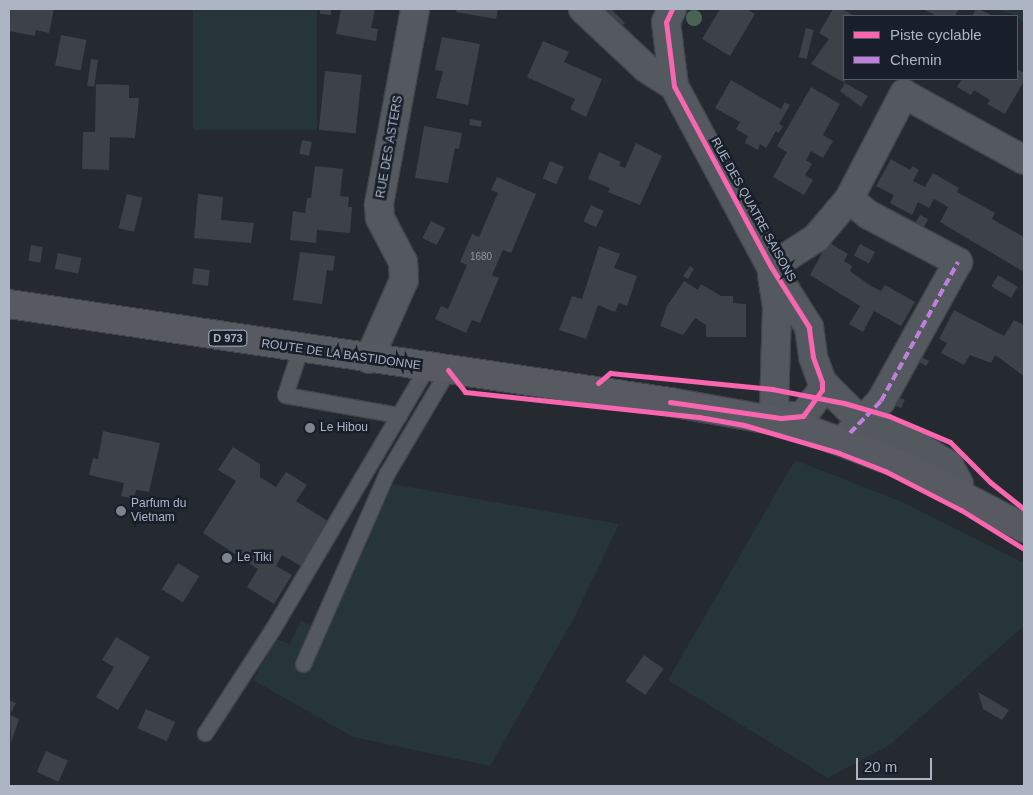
<!DOCTYPE html>
<style>
body{margin:0}
#map{position:relative;width:1033px;height:795px;overflow:hidden;background:#252930;font-family:Helvetica,sans-serif}
div>[style]{position:absolute}
[style*='--x']{left:calc(var(--x)*1px);top:calc(var(--y)*1px);width:calc(var(--w)*1px);rotate:calc(var(--a)*1deg)}
.green>*{inset:0;background:#253538;transform-origin:0 0}
.building>*{inset:0;background:#3d4148;transform-origin:0 0}
.roads{filter:drop-shadow(1px 0 #42454b) drop-shadow(-1px 0 #42454b) drop-shadow(0 1px #42454b) drop-shadow(0 -1px #42454b)}
.lane>*{height:15px;margin:-7.5px;padding:0 7.5px;transform-origin:7.5px;border-radius:7.5px;background:#54585f}
.street>*{height:28px;margin:-14px;padding:0 14px;transform-origin:14px;border-radius:14px;background:#54585f}
.primary>*{height:28px;margin:-14px;padding:0 14px;transform-origin:14px;border-radius:14px;background:#575a61}
.quiet>*{height:4px;margin-top:-2px;transform-origin:0;background:repeating-linear-gradient(90deg,#c07fdc 0 8px,transparent 0 12px)}
.cycleway>*{height:5px;margin:-2.5px;padding:0 2.5px;transform-origin:2.5px;border-radius:2.5px;background:#f766af}
.trees>*{width:16px;height:16px;margin:-8px;border-radius:50%;background:#496355}
.dots>*{width:14px;height:14px;translate:-50% -50%;box-sizing:border-box;border:2px solid #191f2a;border-radius:50%}
span{translate:-50% -50%;white-space:nowrap;text-align:center;line-height:1.15;-webkit-text-stroke:5px #191f2a;paint-order:stroke}
.number-label{font-size:10px;color:#9197a4}
.number-label span{-webkit-text-stroke-width:0}
.shield-label span{padding:1px 4px;background:#191f2a;border:1px solid;border-radius:4px;-webkit-text-stroke-width:0}
.shield-label{font-size:11px;color:#adb4c3;font-weight:700}
.street-label{font-size:12px;color:#adb4c3}
.poi-label{font-size:12px;color:#adb4c3}
.left{translate:0 -50%;text-align:left}
.frame{position:absolute;inset:0;border:10px solid #adb4c3;pointer-events:none}
.legend{position:absolute;left:843px;top:15px;width:175px;height:65px;box-sizing:border-box;background:#191f2a;border:1px solid #545b67;margin:0;padding:6px 9px;list-style:none;font-size:15px;color:#adb4c3}
.legend li{display:flex;align-items:center;gap:10px;height:25px}
.legend b{width:25px;border:1px solid #545b67}
.scale{position:absolute;left:856px;top:758px;width:76px;height:22px;box-sizing:border-box;border:2px solid #adb4c3;border-top:0;padding-left:6px;font-size:15px;line-height:18px;white-space:nowrap;color:#adb4c3;-webkit-text-stroke:4px #191f2a;paint-order:stroke}
</style>
<div id="map">
<div class="green">
<i style="left:193px;top:9px;width:124px;height:121px"></i>
<i style="clip-path:polygon(997px 9px,1024px 9px,1024px 24px,1017px 16px)"></i>
<i style="clip-path:polygon(795px 460px,907px 504px,1024px 563px,1024px 626px,891px 744px,828px 778px,668px 680px)"></i>
<i style="clip-path:polygon(393px 484px,619px 524px,575px 616px,490px 766px,353px 737px,253px 680px,276px 639px,290px 644px,301px 621px,321px 630px)"></i>
</div>
<div class="building">
<i style="clip-path:polygon(9px 9px,54px 9px,49px 33px,36px 30px,35px 36px,9px 31px)"></i>
<i style="clip-path:polygon(320px 9px,331px 9px,331px 15px,320px 14px)"></i>
<i style="clip-path:polygon(341px 9px,375px 9px,371px 28px,378px 29px,376px 41px,336px 34px)"></i>
<i style="clip-path:polygon(457px 9px,498px 9px,496px 19px,456px 12px)"></i>
<i style="clip-path:polygon(600px 9px,611px 9px,625px 23px,620px 28px)"></i>
<i style="clip-path:polygon(720px 9px,747px 9px,755px 14px,730px 56px,702px 39px)"></i>
<i style="clip-path:polygon(833px 9px,842px 9px,855px 16px,844px 16px,845px 83px,811px 64px,829px 39px,819px 33px)"></i>
<i style="clip-path:polygon(923px 9px,959px 9px,955px 16px,937px 16px)"></i>
<i style="clip-path:polygon(976px 9px,979px 9px,991px 15px,972px 16px)"></i>
<i style="left:806px;top:28px;width:8px;height:30px;rotate:14deg"></i>
<i style="left:61px;top:35px;width:26px;height:31px;rotate:11deg"></i>
<i style="clip-path:polygon(442px 37px,480px 44px,468px 105px,436px 98px,443px 71px,435px 70px)"></i>
<i style="clip-path:polygon(543px 41px,569px 52px,564px 62px,602px 79px,586px 117px,570px 109px,575px 99px,527px 77px)"></i>
<i style="left:91px;top:59px;width:7px;height:27px;rotate:8deg"></i>
<i style="clip-path:polygon(1017px 69px,1024px 73px,1024px 81px,1005px 114px,987px 104px,990px 100px,974px 90px,971px 95px,957px 87px,962px 79px,1017px 79px)"></i>
<i style="left:325px;top:71px;width:37px;height:59px;rotate:6deg"></i>
<i style="clip-path:polygon(731px 80px,781px 109px,785px 102px,790px 105px,779px 124px,783px 126px,779px 133px,776px 131px,766px 148px,760px 144px,758px 150px,745px 143px,748px 136px,736px 129px,740px 122px,715px 108px)"></i>
<i style="clip-path:polygon(845px 83px,868px 96px,861px 107px,840px 91px)"></i>
<i style="clip-path:polygon(96px 84px,129px 85px,129px 98px,139px 98px,135px 138px,110px 137px,109px 170px,82px 169px,83px 132px,95px 132px)"></i>
<i style="clip-path:polygon(811px 87px,840px 104px,823px 135px,833px 141px,823px 158px,811px 151px,806px 160px,812px 164px,805px 175px,813px 180px,804px 195px,773px 177px,787px 152px,777px 146px)"></i>
<i style="left:470px;top:119px;width:12px;height:6px;rotate:9deg"></i>
<i style="clip-path:polygon(424px 126px,462px 133px,459px 149px,455px 148px,448px 183px,415px 178px)"></i>
<i style="left:302px;top:140px;width:10px;height:14px;rotate:11deg"></i>
<i style="clip-path:polygon(636px 143px,662px 156px,640px 205px,608px 192px,610px 188px,588px 179px,599px 152px,621px 162px,619px 166px,625px 168px)"></i>
<i style="clip-path:polygon(891px 159px,910px 170px,913px 166px,919px 170px,913px 181px,925px 187px,933px 173px,959px 188px,957px 192px,995px 213px,992px 219px,1024px 237px,1024px 272px,940px 222px,948px 207px,934px 199px,929px 208px,918px 202px,912px 215px,890px 203px,894px 195px,876px 186px)"></i>
<i style="left:550px;top:161px;width:15px;height:19px;rotate:23deg"></i>
<i style="clip-path:polygon(315px 166px,343px 169px,340px 196px,349px 197px,348px 207px,352px 207px,350px 233px,317px 230px,316px 243px,290px 240px,293px 211px,305px 213px,307px 198px,311px 198px)"></i>
<i style="clip-path:polygon(497px 177px,536px 194px,511px 253px,503px 250px,492px 275px,499px 278px,480px 323px,472px 320px,466px 333px,435px 319px,441px 306px,448px 309px,467px 265px,460px 262px,472px 234px,479px 237px,498px 193px,491px 190px)"></i>
<i style="left:127px;top:194px;width:16px;height:35px;rotate:14deg"></i>
<i style="clip-path:polygon(198px 194px,223px 197px,221px 220px,254px 223px,251px 243px,194px 238px)"></i>
<i style="left:591px;top:205px;width:14px;height:18px;rotate:25deg"></i>
<i style="clip-path:polygon(920px 215px,928px 219px,921px 233px,912px 228px)"></i>
<i style="left:431px;top:221px;width:16px;height:19px;rotate:27deg"></i>
<i style="clip-path:polygon(828px 242px,848px 254px,844px 261px,852px 266px,850px 271px,871px 286px,881px 291px,885px 285px,915px 302px,901px 326px,874px 311px,863px 332px,849px 324px,860px 306px,810px 275px)"></i>
<i style="left:860px;top:244px;width:17px;height:13px;rotate:28deg"></i>
<i style="left:31px;top:245px;width:12px;height:16px;rotate:9deg"></i>
<i style="clip-path:polygon(599px 246px,620px 254px,614px 268px,637px 276px,627px 306px,619px 303px,615px 312px,598px 305px,586px 339px,559px 330px,572px 296px,582px 299px)"></i>
<i style="clip-path:polygon(300px 252px,335px 256px,333px 271px,327px 270px,322px 304px,293px 300px)"></i>
<i style="left:58px;top:253px;width:24px;height:16px;rotate:12deg"></i>
<i style="clip-path:polygon(690px 266px,694px 269px,688px 279px,683px 276px)"></i>
<i style="left:194px;top:268px;width:16px;height:16px;rotate:7deg"></i>
<i style="left:998px;top:275px;width:23px;height:13px;rotate:31deg"></i>
<i style="clip-path:polygon(684px 281px,698px 290px,701px 284px,721px 296px,733px 296px,733px 303px,746px 304px,746px 337px,706px 337px,706px 325px,695px 318px,683px 335px,660px 326px,667px 306px)"></i>
<i style="clip-path:polygon(954px 310px,1004px 336px,1014px 320px,1024px 325px,1024px 376px,995px 355px,991px 363px,970px 355px,964px 365px,941px 353px,947px 343px,939px 339px)"></i>
<i style="clip-path:polygon(913px 352px,929px 361px,926px 366px,910px 356px)"></i>
<i style="left:891px;top:394px;width:15px;height:9px;rotate:23deg"></i>
<i style="clip-path:polygon(103px 431px,160px 443px,149px 492px,136px 490px,134px 499px,121px 496px,124px 483px,89px 475px,93px 458px,98px 459px)"></i>
<i style="clip-path:polygon(233px 447px,260px 464px,260px 477px,276px 487px,286px 472px,307px 485px,296px 501px,331px 523px,304px 568px,282px 555px,276px 566px,292px 575px,274px 604px,247px 587px,258px 569px,203px 533px,236px 481px,218px 470px)"></i>
<i style="left:178px;top:563px;width:25px;height:31px;rotate:32deg"></i>
<i style="clip-path:polygon(116px 637px,150px 657px,118px 710px,96px 697px,114px 667px,102px 660px)"></i>
<i style="left:644px;top:655px;width:24px;height:32px;rotate:35deg"></i>
<i style="clip-path:polygon(978px 692px,1009px 710px,1002px 720px,983px 709px)"></i>
<i style="clip-path:polygon(9px 700px,16px 703px,10px 715px,19px 719px,11px 743px)"></i>
<i style="left:146px;top:709px;width:32px;height:21px;rotate:24deg"></i>
<i style="left:46px;top:751px;width:24px;height:23px;rotate:24deg"></i>
</div>
<div class="roads">
<div class="lane">
<i style="--x:300;--y:349;--w:48;--a:108.1"></i>
<i style="--x:285;--y:395;--w:116;--a:10"></i>
<i style="--x:303;--y:664;--w:209;--a:-66.3"></i>
<i style="--x:387;--y:473;--w:120;--a:-59.4"></i>
<i style="--x:205;--y:733;--w:123;--a:-57"></i>
<i style="--x:272;--y:630;--w:305;--a:-59.5"></i>
</div>
<div class="street">
<i style="--x:583;--y:9;--w:86;--a:43.1"></i>
<i style="--x:646;--y:68;--w:33;--a:33"></i>
<i style="--x:672;--y:9;--w:14;--a:115"></i>
<i style="--x:666;--y:22;--w:64;--a:82.9"></i>
<i style="--x:674;--y:86;--w:205;--a:61.8"></i>
<i style="--x:771;--y:267;--w:71;--a:57.7"></i>
<i style="--x:809;--y:327;--w:30;--a:82"></i>
<i style="--x:813;--y:357;--w:27;--a:70"></i>
<i style="--x:822;--y:382;--w:8;--a:90"></i>
<i style="--x:822;--y:390;--w:32;--a:126"></i>
<i style="--x:803;--y:416;--w:34;--a:180"></i>
<i style="--x:849;--y:199;--w:26;--a:39"></i>
<i style="--x:869;--y:215;--w:101;--a:27.8"></i>
<i style="--x:958;--y:262;--w:159;--a:119"></i>
<i style="--x:881;--y:401;--w:45;--a:134.1"></i>
<i style="--x:771;--y:267;--w:54;--a:-32.8"></i>
<i style="--x:816;--y:238;--w:51;--a:-49.8"></i>
<i style="--x:849;--y:199;--w:119;--a:-62.4"></i>
<i style="--x:904;--y:94;--w:137;--a:28.8"></i>
<i style="--x:772;--y:275;--w:33;--a:81"></i>
<i style="--x:777;--y:308;--w:99;--a:91.7"></i>
<i style="--x:774;--y:407;--w:13;--a:58"></i>
<i style="--x:781;--y:418;--w:13;--a:27"></i>
<i style="--x:369;--y:359;--w:86;--a:-66.1"></i>
<i style="--x:404;--y:280;--w:18;--a:-93"></i>
<i style="--x:403;--y:262;--w:50;--a:-117.6"></i>
<i style="--x:380;--y:218;--w:14;--a:-94"></i>
<i style="--x:379;--y:204;--w:198;--a:-79.5"></i>
<i style="--x:822;--y:382;--w:54;--a:45"></i>
<i style="--x:860;--y:420;--w:54;--a:22.8"></i>
<i style="--x:910;--y:441;--w:46;--a:31.6"></i>
<i style="--x:949;--y:465;--w:21;--a:62"></i>
</div>
<div class="primary">
<i style="--x:9;--y:304;--w:668;--a:8.43"></i>
<i style="--x:670;--y:402;--w:125;--a:10.1"></i>
<i style="--x:793;--y:424;--w:120;--a:20.6"></i>
<i style="--x:905;--y:466;--w:134;--a:27.5"></i>
</div>
</div>
<div class="quiet">
<i style="--x:850;--y:433;--w:45;--a:-45.9"></i>
<i style="--x:881;--y:401;--w:159;--a:-61"></i>
</div>
<div class="cycleway">
<i style="--x:448;--y:370;--w:28;--a:52"></i>
<i style="--x:465;--y:392;--w:235;--a:6.1"></i>
<i style="--x:699;--y:417;--w:46;--a:10.1"></i>
<i style="--x:744;--y:425;--w:99;--a:16.4"></i>
<i style="--x:839;--y:453;--w:49;--a:21.4"></i>
<i style="--x:885;--y:471;--w:85;--a:27.2"></i>
<i style="--x:961;--y:510;--w:74;--a:31.8"></i>
<i style="--x:598;--y:383;--w:16;--a:-40"></i>
<i style="--x:610;--y:373;--w:163;--a:5.6"></i>
<i style="--x:772;--y:389;--w:73;--a:11"></i>
<i style="--x:844;--y:403;--w:47;--a:16.1"></i>
<i style="--x:889;--y:416;--w:66;--a:23.1"></i>
<i style="--x:950;--y:442;--w:57;--a:45"></i>
<i style="--x:990;--y:482;--w:43;--a:38.5"></i>
<i style="--x:670;--y:402;--w:112;--a:8.2"></i>
<i style="--x:781;--y:418;--w:22;--a:-5"></i>
<i style="--x:803;--y:416;--w:32;--a:-54"></i>
<i style="--x:822;--y:390;--w:8;--a:-90"></i>
<i style="--x:822;--y:382;--w:27;--a:-110"></i>
<i style="--x:813;--y:357;--w:30;--a:-98"></i>
<i style="--x:809;--y:327;--w:71;--a:-122.3"></i>
<i style="--x:771;--y:267;--w:205;--a:-118.2"></i>
<i style="--x:674;--y:86;--w:64;--a:-97.1"></i>
<i style="--x:666;--y:22;--w:14;--a:-65"></i>
</div>
<div class="trees">
<i style="left:694px;top:18px"></i>
</div>
<div class="dots">
<i style="left:310px;top:428px;background:#7d8390"></i>
<i style="left:121px;top:511px;background:#7d8390"></i>
<i style="left:227px;top:558px;background:#7d8390"></i>
</div>
<div class="number-label">
<span style="left:481px;top:257px">1680</span>
</div>
<div class="shield-label">
<span style="left:228px;top:338px">D 973</span>
</div>
<div class="street-label">
<span style="left:390px;top:147px;rotate:-80deg">RUE DES ASTERS</span>
<span style="left:753px;top:210px;rotate:61deg">RUE DES QUATRE SAISONS</span>
<span style="left:341px;top:355px;rotate:8deg">ROUTE DE LA BASTIDONNE</span>
</div>
<div class="poi-label">
<span class="left" style="left:320px;top:428px">Le Hibou</span>
<span class="left" style="left:131px;top:511px">Parfum du<br>Vietnam</span>
<span class="left" style="left:237px;top:558px">Le Tiki</span>
</div>
<div class="frame"></div>
<ul class="legend">
<li><b style="height:6px;background:#f766af"></b>Piste cyclable</li>
<li><b style="height:6px;background:#c07fdc"></b>Chemin</li>
</ul>
<div class="scale">20 m</div>
</div>
